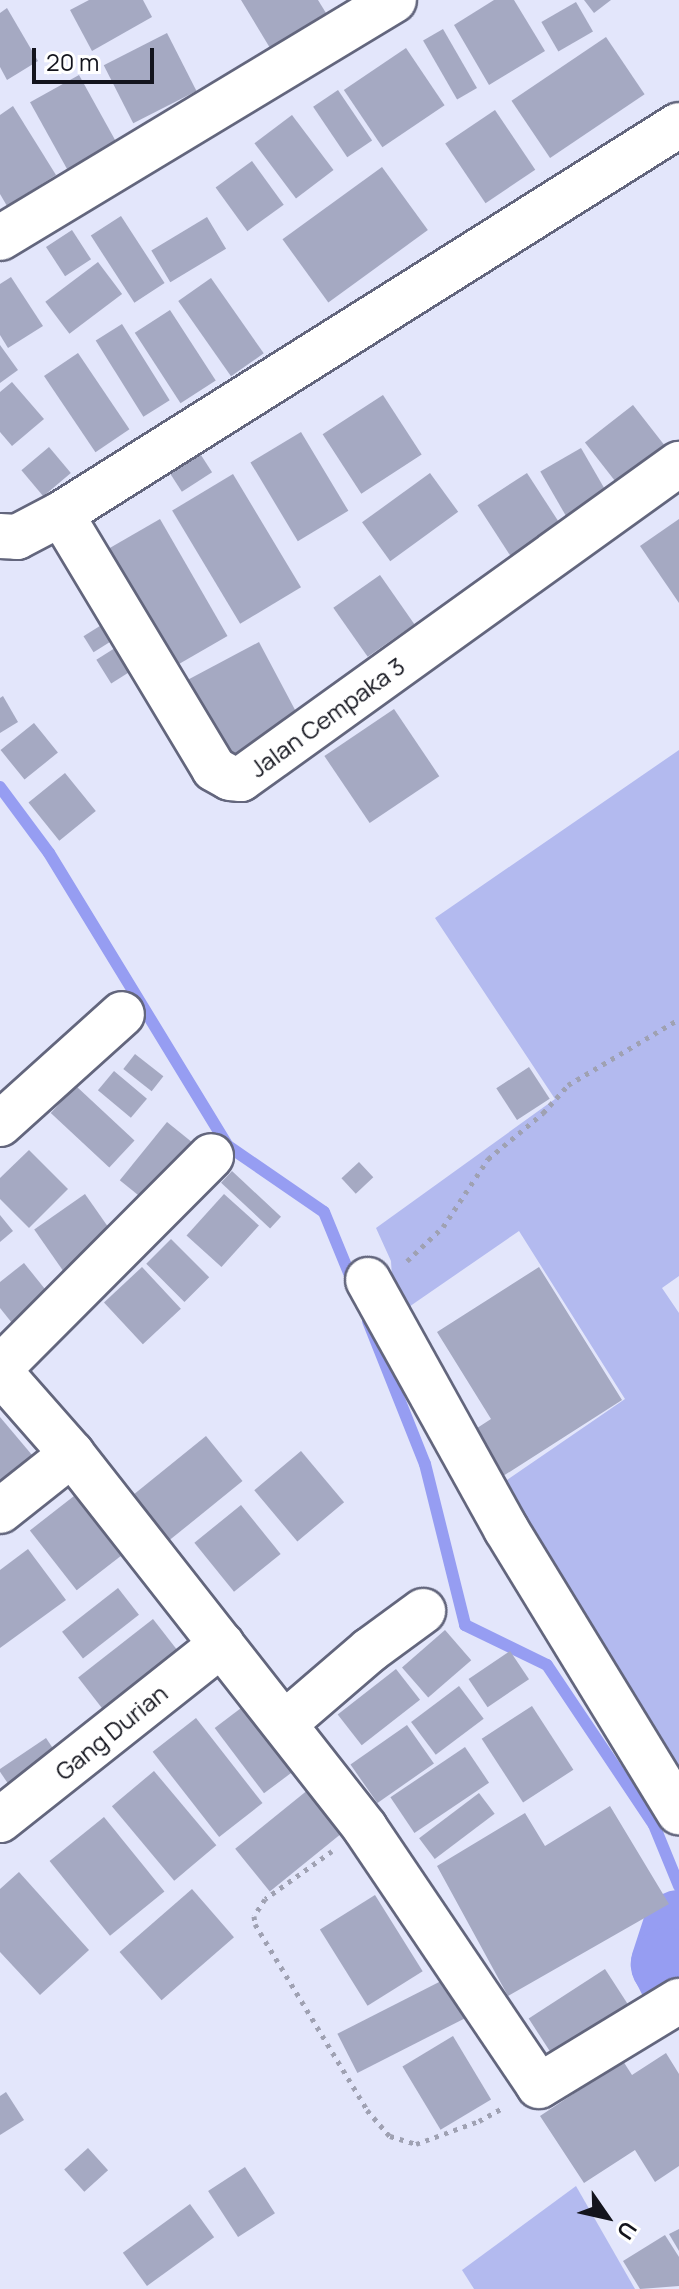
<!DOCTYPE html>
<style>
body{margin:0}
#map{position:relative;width:679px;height:2289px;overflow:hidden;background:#e3e6fb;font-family:Manrope,sans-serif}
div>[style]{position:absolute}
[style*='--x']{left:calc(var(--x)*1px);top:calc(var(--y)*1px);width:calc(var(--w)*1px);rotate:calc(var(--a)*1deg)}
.green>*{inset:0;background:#b3baef}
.stream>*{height:12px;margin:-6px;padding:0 6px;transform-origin:6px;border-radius:6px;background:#969df2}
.river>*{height:72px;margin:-36px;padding:0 36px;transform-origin:36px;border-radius:36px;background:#969df2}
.building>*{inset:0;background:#a5a9c2;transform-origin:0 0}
.path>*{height:5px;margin-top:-2.5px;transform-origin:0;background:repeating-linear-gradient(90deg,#9fa1b2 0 4px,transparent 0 10px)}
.roads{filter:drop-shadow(2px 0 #63667d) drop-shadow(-2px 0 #63667d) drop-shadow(0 2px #63667d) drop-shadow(0 -2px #63667d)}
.street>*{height:44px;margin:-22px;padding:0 22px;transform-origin:22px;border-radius:22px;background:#fff}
span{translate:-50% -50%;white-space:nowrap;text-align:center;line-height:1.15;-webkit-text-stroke:7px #fff;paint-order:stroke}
.street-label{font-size:24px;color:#13141d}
.north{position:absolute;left:567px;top:2177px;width:80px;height:80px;-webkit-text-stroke:6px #fff;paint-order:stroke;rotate:124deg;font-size:22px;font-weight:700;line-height:32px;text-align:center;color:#13141d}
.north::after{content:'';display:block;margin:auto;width:28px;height:36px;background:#13141d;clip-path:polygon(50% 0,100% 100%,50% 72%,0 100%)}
.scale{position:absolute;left:32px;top:48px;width:122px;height:36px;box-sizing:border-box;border:4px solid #13141d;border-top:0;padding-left:10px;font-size:24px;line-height:28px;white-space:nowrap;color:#13141d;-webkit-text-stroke:6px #fff;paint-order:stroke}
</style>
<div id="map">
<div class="green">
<i style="clip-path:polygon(679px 750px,679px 1276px,662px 1288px,679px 1313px,679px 1770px,504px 1482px,625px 1399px,519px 1231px,403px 1311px,393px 1294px,391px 1261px,376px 1228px,555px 1099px,435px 918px)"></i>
<i style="clip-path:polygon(576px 2186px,635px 2289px,474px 2289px,462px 2270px)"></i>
</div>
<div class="stream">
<i style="--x:0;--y:787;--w:82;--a:53.4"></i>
<i style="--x:49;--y:853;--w:343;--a:58.6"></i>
<i style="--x:228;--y:1146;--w:116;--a:34.5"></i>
<i style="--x:324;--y:1212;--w:79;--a:67.7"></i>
<i style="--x:368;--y:1321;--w:154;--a:68.3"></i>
<i style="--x:425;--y:1464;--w:166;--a:76"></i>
<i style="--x:465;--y:1625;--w:91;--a:26"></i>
<i style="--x:547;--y:1665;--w:192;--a:56.2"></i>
<i style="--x:654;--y:1825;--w:66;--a:67.7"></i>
</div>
<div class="river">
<i style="--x:679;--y:1926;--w:40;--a:108"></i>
<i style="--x:667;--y:1964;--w:27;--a:63"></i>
</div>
<div class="building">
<i style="clip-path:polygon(89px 0,143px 0,152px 17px,92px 51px,70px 10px)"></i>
<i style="clip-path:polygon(241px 0,318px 0,326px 13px,270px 48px)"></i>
<i style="clip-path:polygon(494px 0,514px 0,545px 51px,489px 85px,454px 25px)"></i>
<i style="clip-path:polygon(584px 0,611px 0,594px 13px)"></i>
<i style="left:576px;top:2px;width:34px;height:40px;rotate:60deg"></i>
<i style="clip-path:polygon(7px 8px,38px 61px,7px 80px,0 67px,0 13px)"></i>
<i style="left:443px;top:29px;width:68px;height:23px;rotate:60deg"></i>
<i style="left:167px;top:33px;width:65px;height:71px;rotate:63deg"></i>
<i style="left:606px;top:37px;width:69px;height:114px;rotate:56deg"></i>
<i style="left:406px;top:48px;width:69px;height:75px;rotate:56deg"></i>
<i style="left:79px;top:75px;width:81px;height:56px;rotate:61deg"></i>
<i style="left:338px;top:90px;width:61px;height:30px;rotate:56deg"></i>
<i style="clip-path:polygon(13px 106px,56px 175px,7px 206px,0 194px,0 115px)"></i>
<i style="left:495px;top:110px;width:72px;height:60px;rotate:56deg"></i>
<i style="left:292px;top:115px;width:69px;height:47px;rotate:53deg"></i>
<i style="left:252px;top:161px;width:54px;height:45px;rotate:54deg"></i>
<i style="left:382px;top:167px;width:78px;height:123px;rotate:54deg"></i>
<i style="left:121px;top:216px;width:80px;height:36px;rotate:57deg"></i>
<i style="left:207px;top:217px;width:37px;height:65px;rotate:59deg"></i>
<i style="left:72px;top:230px;width:35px;height:31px;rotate:57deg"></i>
<i style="left:98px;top:262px;width:40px;height:66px;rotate:53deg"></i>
<i style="clip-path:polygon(11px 277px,43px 326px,8px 348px,0 335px,0 284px)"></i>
<i style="left:211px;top:278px;width:92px;height:40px;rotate:55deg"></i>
<i style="left:170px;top:310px;width:84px;height:42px;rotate:57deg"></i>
<i style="left:122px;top:324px;width:90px;height:31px;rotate:58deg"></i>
<i style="clip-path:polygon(0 345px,18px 370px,0 383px)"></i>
<i style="left:78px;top:353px;width:92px;height:41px;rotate:56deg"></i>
<i style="clip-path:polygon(12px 382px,44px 419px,12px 446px,0 432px,0 392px)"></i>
<i style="left:383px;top:395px;width:71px;height:72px;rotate:57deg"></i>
<i style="left:633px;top:405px;width:67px;height:61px;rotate:52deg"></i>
<i style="left:301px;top:432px;width:92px;height:59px;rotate:59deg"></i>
<i style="left:49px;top:447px;width:34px;height:36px;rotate:50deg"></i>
<i style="left:581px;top:448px;width:61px;height:47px;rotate:60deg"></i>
<i style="left:199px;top:452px;width:24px;height:36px;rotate:57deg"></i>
<i style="left:430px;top:473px;width:48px;height:84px;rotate:54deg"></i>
<i style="left:527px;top:473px;width:70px;height:59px;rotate:57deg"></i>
<i style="left:233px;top:474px;width:132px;height:71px;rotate:59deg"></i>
<i style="left:160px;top:519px;width:135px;height:73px;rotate:60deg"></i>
<i style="clip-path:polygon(679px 519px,679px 603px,640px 546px)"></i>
<i style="left:380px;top:575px;width:60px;height:57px;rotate:55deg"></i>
<i style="left:103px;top:624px;width:19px;height:23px;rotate:58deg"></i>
<i style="left:259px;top:642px;width:101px;height:88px;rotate:62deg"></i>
<i style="left:115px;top:648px;width:28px;height:22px;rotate:58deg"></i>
<i style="clip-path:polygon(3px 696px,18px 722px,0 733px,0 698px)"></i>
<i style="left:394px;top:709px;width:81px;height:84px;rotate:56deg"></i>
<i style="left:34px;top:723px;width:38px;height:43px;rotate:51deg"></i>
<i style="left:65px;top:773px;width:49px;height:47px;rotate:51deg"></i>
<i style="left:135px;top:1054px;width:36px;height:19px;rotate:38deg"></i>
<i style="left:529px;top:1067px;width:38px;height:39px;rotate:57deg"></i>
<i style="left:114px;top:1071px;width:43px;height:25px;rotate:40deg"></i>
<i style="left:76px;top:1086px;width:80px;height:37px;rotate:43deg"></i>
<i style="left:167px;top:1122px;width:43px;height:75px;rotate:39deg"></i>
<i style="clip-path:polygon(29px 1150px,68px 1189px,29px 1228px,0 1199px,0 1178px)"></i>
<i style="left:359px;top:1162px;width:21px;height:24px;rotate:47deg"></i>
<i style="left:232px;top:1171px;width:67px;height:16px;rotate:43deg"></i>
<i style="left:85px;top:1194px;width:55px;height:62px;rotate:55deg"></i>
<i style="left:224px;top:1194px;width:47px;height:56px;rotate:42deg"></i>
<i style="clip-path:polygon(0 1215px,13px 1231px,0 1242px)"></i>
<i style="left:171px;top:1239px;width:54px;height:35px;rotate:45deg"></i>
<i style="clip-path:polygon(24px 1263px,57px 1304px,20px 1333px,0 1308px,0 1282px)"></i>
<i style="left:142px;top:1267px;width:57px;height:52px;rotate:47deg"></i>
<i style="clip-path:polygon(539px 1267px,622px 1400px,500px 1478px,471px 1432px,491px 1419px,437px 1332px)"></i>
<i style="clip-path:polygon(0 1417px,32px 1455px,0 1482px)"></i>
<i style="left:206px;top:1436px;width:58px;height:97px;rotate:51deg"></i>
<i style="left:301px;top:1451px;width:67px;height:61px;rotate:50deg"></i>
<i style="left:74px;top:1496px;width:76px;height:56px;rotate:52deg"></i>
<i style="left:241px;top:1505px;width:63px;height:60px;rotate:51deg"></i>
<i style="clip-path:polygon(28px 1549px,66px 1600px,0 1648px,0 1570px)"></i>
<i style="left:118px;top:1588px;width:34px;height:71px;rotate:52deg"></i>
<i style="left:153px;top:1619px;width:57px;height:95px;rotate:52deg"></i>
<i style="left:445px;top:1630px;width:40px;height:57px;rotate:49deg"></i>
<i style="left:510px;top:1651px;width:34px;height:50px;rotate:56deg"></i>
<i style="left:396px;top:1669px;width:39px;height:74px;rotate:52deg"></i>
<i style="left:459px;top:1686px;width:41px;height:60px;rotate:53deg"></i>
<i style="left:249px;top:1702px;width:82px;height:43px;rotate:53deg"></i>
<i style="left:532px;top:1706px;width:76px;height:60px;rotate:57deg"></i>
<i style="left:196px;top:1718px;width:108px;height:55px;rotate:52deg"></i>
<i style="left:407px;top:1725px;width:47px;height:69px;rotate:55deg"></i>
<i style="left:46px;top:1738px;width:34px;height:57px;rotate:56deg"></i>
<i style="left:465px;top:1747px;width:43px;height:90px;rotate:56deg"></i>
<i style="left:154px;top:1771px;width:97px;height:55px;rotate:50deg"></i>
<i style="left:309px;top:1789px;width:55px;height:95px;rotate:51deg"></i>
<i style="left:479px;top:1793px;width:26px;height:75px;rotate:53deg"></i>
<i style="clip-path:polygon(610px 1806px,669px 1904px,508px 1996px,437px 1866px,525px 1813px,545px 1846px)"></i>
<i style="left:104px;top:1817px;width:96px;height:70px;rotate:51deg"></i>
<i style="clip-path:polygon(19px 1872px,89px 1950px,40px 1995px,0 1952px,0 1889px)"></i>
<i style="left:192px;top:1889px;width:64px;height:96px;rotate:49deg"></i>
<i style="left:375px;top:1895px;width:90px;height:65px;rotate:58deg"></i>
<i style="left:605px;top:1969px;width:56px;height:91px;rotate:57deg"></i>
<i style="left:447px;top:1978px;width:44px;height:123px;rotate:63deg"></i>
<i style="left:453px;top:2036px;width:74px;height:59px;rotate:59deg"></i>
<i style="clip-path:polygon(666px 2053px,679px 2074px,679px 2166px,655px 2182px,635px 2150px,584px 2183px,540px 2116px,623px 2061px,632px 2075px)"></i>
<i style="clip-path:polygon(6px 2092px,24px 2120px,0 2135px,0 2096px)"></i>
<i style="left:88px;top:2148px;width:30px;height:32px;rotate:48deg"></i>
<i style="left:245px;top:2167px;width:55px;height:44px;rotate:57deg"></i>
<i style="left:190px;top:2204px;width:41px;height:83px;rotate:54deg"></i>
<i style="clip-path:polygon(679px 2229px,679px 2251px,669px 2234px)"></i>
<i style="clip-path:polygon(665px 2235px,679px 2257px,679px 2286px,640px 2289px,623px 2261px)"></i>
</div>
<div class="path">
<i style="--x:407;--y:1261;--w:50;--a:-43.4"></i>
<i style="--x:443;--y:1227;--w:82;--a:-56.5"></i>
<i style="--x:488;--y:1159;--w:72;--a:-39.9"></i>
<i style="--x:543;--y:1113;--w:38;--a:-48"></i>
<i style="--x:568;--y:1085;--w:129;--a:-30.7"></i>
<i style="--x:332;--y:1851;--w:82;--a:144.4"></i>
<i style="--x:265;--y:1899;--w:20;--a:123"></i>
<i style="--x:254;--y:1916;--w:8;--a:83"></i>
<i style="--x:255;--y:1924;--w:217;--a:58.9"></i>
<i style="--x:367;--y:2110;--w:35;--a:49"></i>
<i style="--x:390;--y:2136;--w:27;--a:17"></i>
<i style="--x:416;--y:2144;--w:67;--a:-20.1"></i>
<i style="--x:479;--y:2121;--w:29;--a:-29"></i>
</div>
<div class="roads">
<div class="street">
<i style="--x:0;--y:238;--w:460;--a:-31.1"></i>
<i style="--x:61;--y:514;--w:297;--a:59"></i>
<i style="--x:214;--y:769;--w:18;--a:29"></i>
<i style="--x:230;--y:778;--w:11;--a:5"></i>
<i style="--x:241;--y:779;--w:540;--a:-35.72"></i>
<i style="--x:0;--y:536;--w:17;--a:3"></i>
<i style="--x:17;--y:537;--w:50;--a:-27.6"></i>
<i style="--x:61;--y:514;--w:730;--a:-32.19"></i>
<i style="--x:0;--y:1124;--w:164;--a:-42"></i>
<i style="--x:368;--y:1280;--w:285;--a:61"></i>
<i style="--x:506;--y:1529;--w:332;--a:58.6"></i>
<i style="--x:0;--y:1368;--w:299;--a:-45.1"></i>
<i style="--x:0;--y:1372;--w:109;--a:48.7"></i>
<i style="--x:72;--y:1454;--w:475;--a:51.9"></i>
<i style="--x:365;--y:1828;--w:311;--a:56"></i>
<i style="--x:539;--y:2086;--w:164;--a:-31.3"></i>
<i style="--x:0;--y:1511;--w:92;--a:-38.4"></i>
<i style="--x:285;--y:1723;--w:112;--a:-40.7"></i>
<i style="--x:370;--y:1650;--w:66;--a:-36.3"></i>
<i style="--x:0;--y:1820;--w:283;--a:-38.4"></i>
</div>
</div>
<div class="street-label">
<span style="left:327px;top:717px;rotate:-36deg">Jalan Cempaka 3</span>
<span style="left:111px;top:1732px;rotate:-39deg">Gang Durian</span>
</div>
<div class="north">U</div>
<div class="scale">20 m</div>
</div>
